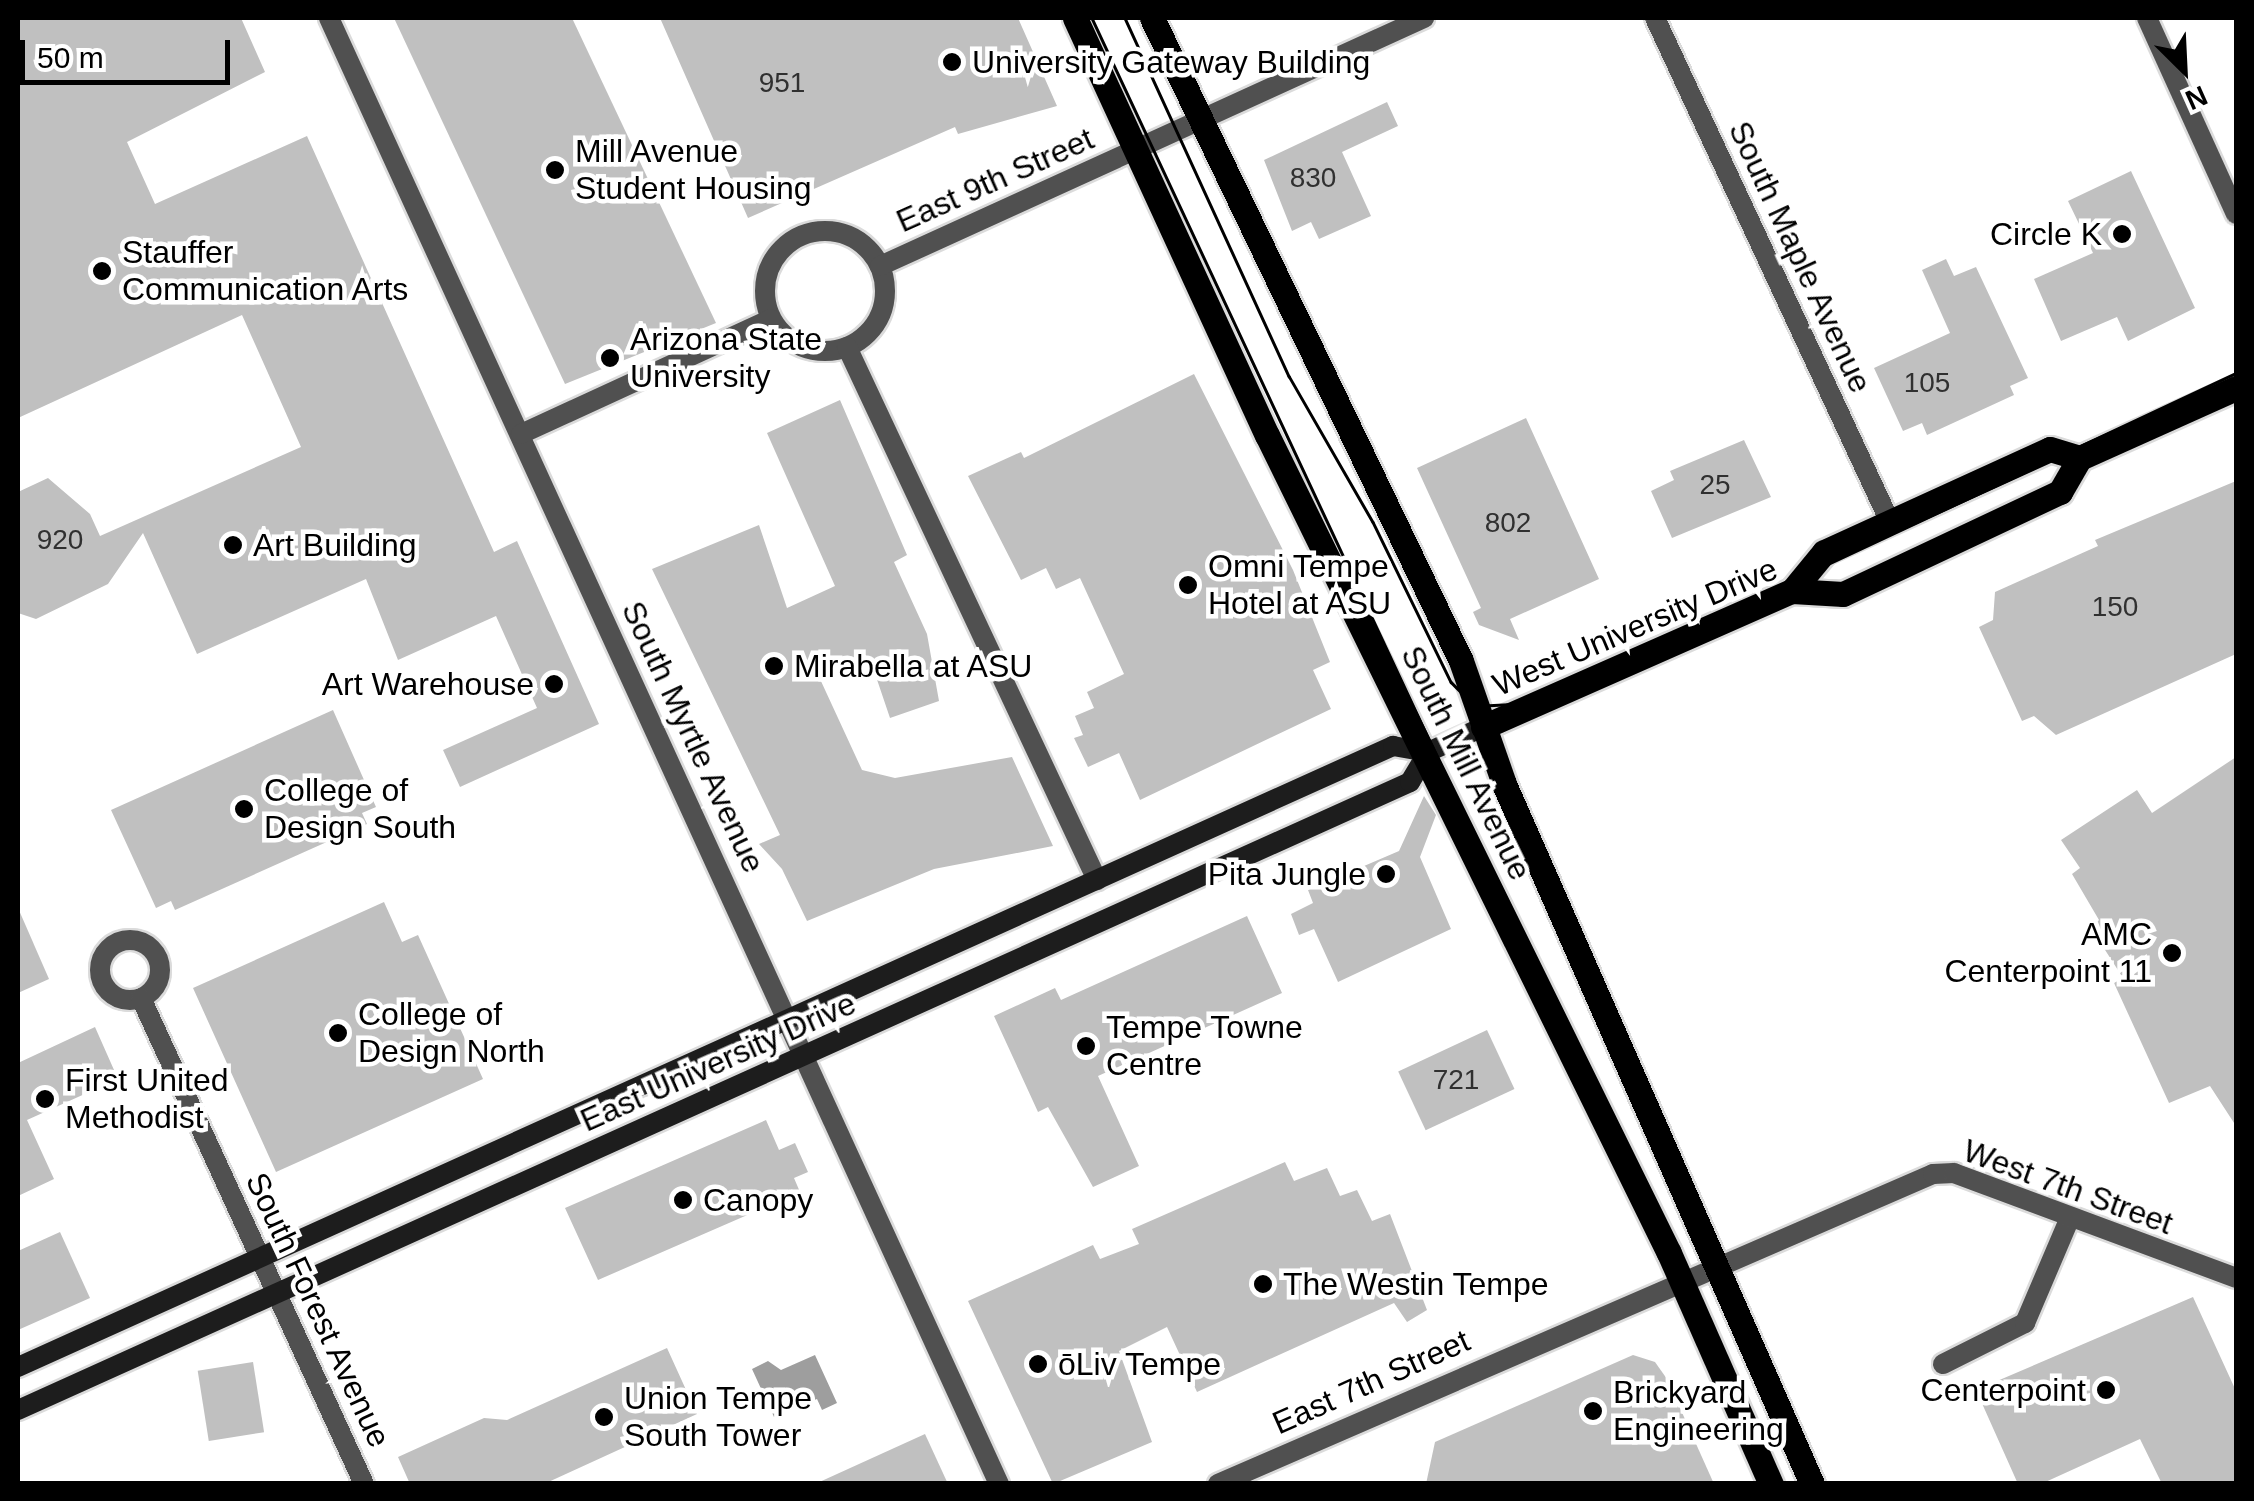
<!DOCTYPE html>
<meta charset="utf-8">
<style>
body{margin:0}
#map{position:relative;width:2254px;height:1501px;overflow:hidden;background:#fff;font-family:Arial,sans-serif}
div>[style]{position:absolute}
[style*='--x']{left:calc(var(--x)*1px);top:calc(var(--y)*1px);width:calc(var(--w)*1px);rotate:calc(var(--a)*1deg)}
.water>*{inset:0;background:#9e9e9e}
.building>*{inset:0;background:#c0c0c0;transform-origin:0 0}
.roads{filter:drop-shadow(2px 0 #dbdbdb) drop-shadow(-2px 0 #dbdbdb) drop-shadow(0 2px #dbdbdb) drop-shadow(0 -2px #dbdbdb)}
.pedestrian>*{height:20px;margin:-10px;padding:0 10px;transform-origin:10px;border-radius:10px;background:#505050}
.minor>*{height:20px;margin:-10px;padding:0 10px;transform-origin:10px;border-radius:10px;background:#505050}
.minor>.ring{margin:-10px;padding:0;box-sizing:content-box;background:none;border:20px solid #505050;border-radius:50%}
.secondary>*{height:20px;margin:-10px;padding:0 10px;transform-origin:10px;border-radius:10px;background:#1d1d1d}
.primary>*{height:25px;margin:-12.5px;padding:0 12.5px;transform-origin:12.5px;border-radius:12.5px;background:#000}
.tram>*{height:2.5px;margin:-1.25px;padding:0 1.25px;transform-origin:1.25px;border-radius:1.25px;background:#000}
.dots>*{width:28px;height:28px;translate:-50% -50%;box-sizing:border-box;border:5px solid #fff;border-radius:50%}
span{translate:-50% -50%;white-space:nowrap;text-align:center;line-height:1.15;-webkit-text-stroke:9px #fff;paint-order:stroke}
.number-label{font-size:28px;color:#303030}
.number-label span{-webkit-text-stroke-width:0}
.poi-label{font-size:32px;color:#000}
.left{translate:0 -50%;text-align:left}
.right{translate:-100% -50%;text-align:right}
.street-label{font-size:32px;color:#000}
.frame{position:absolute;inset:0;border:20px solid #000;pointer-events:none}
.north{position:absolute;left:2134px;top:20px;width:100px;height:100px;-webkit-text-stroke:8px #fff;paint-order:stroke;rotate:156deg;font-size:28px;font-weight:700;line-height:40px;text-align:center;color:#000}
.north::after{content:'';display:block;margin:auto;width:35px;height:45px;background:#000;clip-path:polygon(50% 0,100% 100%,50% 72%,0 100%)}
.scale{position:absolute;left:20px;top:40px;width:210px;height:45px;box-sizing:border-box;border:5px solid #000;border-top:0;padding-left:12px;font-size:30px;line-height:35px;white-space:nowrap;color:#000;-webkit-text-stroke:8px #fff;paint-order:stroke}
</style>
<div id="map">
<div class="water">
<i style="clip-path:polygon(815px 1355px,837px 1403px,822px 1410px,817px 1399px,774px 1417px,752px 1369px,768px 1361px,781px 1370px)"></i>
</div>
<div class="building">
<i style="clip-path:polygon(18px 18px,241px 18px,265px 72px,127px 142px,155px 204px,307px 136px,494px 552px,517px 541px,599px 724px,460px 787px,443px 750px,537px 708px,496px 616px,398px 660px,366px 579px,197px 654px,143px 533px,108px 584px,36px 619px,18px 613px,18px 492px,48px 478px,90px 514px,100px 536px,301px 447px,242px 315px,18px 418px)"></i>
<i style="clip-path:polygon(394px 18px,572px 18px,716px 323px,565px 384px)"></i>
<i style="clip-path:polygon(660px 18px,1018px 18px,1057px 106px,958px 134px,955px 127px,748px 218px)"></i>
<i style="clip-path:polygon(1387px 102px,1398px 126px,1342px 152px,1371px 216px,1319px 239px,1311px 222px,1292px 231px,1264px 160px)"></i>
<i style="clip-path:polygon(2131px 171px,2195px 308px,2128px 341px,2117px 317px,2061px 341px,2034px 279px,2093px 253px,2068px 201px)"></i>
<i style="clip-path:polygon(1946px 259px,1954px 276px,1976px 267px,2028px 378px,2010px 386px,2014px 395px,1927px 435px,1922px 423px,1903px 431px,1874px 368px,1950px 333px,1922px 270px)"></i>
<i style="clip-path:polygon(1194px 374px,1293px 570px,1330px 662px,1313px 670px,1331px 709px,1140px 800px,1119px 753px,1088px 767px,1074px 738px,1083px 735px,1075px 716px,1094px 708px,1087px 692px,1124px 674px,1080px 578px,1056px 589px,1046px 568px,1021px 580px,968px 476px,1021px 452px,1024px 458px)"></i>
<i style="clip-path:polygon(840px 400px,907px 555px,894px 562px,927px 634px,939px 701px,890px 718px,869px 656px,820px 679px,862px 770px,895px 778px,1012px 757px,1053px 846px,934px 869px,807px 921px,782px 869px,759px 844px,780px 835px,652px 569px,759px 525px,787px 608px,835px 586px,767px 433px)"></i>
<i style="clip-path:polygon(1526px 418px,1599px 579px,1510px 619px,1519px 640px,1479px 625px,1473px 612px,1481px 608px,1417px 468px)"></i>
<i style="clip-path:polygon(1744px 440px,1771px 497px,1672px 538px,1651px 491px,1674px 480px,1670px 471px)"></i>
<i style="clip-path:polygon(2236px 481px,2236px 654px,2056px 735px,2034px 716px,2022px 721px,1979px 627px,1993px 620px,1995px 592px,2098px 546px,2095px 540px)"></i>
<i style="clip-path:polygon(333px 710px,376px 807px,362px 813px,367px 824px,175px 910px,171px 901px,156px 908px,111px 810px)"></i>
<i style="clip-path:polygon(2236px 757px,2236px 1126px,2210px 1086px,2169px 1103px,2114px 983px,2123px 978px,2091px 928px,2099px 920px,2072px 874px,2080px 868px,2061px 840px,2137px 790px,2152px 813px)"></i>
<i style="clip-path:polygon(1424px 796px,1436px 815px,1420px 857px,1451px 929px,1338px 982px,1314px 929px,1299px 935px,1291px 914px,1313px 903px,1308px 890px,1399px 851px)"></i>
<i style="clip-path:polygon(384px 902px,402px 942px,418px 935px,483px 1079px,276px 1172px,193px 988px)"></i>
<i style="clip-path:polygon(18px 908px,49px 979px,18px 993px)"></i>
<i style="clip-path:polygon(1247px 916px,1282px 993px,1098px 1076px,1139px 1166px,1093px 1187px,1048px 1107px,1038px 1112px,994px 1016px,1055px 988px,1061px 1000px)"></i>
<i style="clip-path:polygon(95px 1027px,118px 1079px,27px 1120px,54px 1179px,18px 1196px,18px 1063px)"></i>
<i style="left:1487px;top:1030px;width:65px;height:98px;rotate:65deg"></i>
<i style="clip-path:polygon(766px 1120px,779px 1150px,795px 1143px,808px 1172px,794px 1178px,800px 1192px,598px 1280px,565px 1208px)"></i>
<i style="clip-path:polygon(1285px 1162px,1294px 1181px,1327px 1168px,1340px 1196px,1357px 1190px,1372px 1221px,1390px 1214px,1427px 1310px,1407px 1322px,1394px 1303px,1197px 1392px,1167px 1327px,1119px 1351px,1152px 1442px,1053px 1484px,968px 1301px,1093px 1245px,1100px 1259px,1139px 1244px,1132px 1229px)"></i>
<i style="clip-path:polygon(60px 1232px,90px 1298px,18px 1330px,18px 1251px)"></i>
<i style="clip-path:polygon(2193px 1297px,2236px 1391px,2236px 1484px,2162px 1484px,2140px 1439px,2041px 1484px,2018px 1484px,1976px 1390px)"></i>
<i style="clip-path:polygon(667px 1348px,697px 1414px,544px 1484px,410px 1484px,398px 1457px,484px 1418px,507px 1420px)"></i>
<i style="clip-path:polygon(1633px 1355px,1655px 1362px,1667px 1379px,1714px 1484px,1426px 1484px,1435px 1442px)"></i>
<i style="left:253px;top:1362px;width:71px;height:56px;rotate:81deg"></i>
<i style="clip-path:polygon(925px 1434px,948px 1484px,815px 1484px)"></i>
</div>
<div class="roads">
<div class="pedestrian">
<i style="--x:1943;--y:1364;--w:92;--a:-26.6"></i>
<i style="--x:2025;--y:1323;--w:112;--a:-66.9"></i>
</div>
<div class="minor">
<i style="--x:329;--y:18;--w:1612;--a:65.44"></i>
<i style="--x:1655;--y:18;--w:556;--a:65"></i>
<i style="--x:2147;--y:18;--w:215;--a:65.6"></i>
<i class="ring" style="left:765px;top:231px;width:100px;height:100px"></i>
<i style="--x:880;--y:266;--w:598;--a:-24.51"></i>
<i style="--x:847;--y:347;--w:589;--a:64.87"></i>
<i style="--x:521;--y:434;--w:275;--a:-24.7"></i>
<i class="ring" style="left:100px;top:940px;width:40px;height:40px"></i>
<i style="--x:141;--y:998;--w:535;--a:65.35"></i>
<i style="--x:1218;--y:1484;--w:779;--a:-23.44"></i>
<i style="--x:1933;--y:1174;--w:21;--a:-3"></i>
<i style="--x:1954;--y:1173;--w:301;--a:20.4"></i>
</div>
<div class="secondary">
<i style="--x:18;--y:1367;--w:1509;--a:-24.31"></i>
<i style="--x:1393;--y:746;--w:36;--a:10"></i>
<i style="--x:1428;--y:752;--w:60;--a:-24.4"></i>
<i style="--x:18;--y:1410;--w:1527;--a:-24.28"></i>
<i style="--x:1410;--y:782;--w:35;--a:-59"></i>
</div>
<div class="primary">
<i style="--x:1075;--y:18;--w:459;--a:65.3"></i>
<i style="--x:1267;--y:435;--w:911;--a:63.83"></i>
<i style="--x:1669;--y:1253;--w:253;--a:66.2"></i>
<i style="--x:1152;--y:18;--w:713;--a:64.33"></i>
<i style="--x:1461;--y:661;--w:130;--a:70.7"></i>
<i style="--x:1504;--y:784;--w:765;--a:66.25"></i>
<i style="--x:1792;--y:591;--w:50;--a:-50.6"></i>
<i style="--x:1824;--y:552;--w:248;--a:-24.5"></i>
<i style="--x:2050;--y:449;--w:31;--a:17"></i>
<i style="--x:1483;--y:727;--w:338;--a:-23.8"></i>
<i style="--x:1792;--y:591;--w:51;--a:3.4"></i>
<i style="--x:1843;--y:594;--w:240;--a:-25.2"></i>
<i style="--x:2060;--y:492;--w:39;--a:-60"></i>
<i style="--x:2080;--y:458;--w:171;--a:-24.2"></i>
</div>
</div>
<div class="tram">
<i style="--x:1092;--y:18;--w:1618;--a:64.96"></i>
<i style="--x:1125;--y:18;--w:394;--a:65.4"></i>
<i style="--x:1289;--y:376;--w:168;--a:60.1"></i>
<i style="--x:1373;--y:522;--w:178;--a:64"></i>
<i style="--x:1451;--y:682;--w:34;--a:45"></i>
<i style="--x:1475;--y:706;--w:56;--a:-3.1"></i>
<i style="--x:1531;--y:703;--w:778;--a:-25.08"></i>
</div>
<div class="dots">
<i style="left:952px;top:62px;background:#000"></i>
<i style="left:555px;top:170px;background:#000"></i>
<i style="left:2122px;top:234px;background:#000"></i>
<i style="left:102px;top:271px;background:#000"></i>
<i style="left:610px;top:358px;background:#000"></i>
<i style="left:233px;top:545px;background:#000"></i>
<i style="left:1188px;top:585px;background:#000"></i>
<i style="left:774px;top:666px;background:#000"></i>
<i style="left:554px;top:684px;background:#000"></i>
<i style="left:244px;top:809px;background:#000"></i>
<i style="left:1386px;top:874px;background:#000"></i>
<i style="left:2172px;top:953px;background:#000"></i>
<i style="left:338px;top:1033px;background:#000"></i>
<i style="left:1086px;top:1046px;background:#000"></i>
<i style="left:45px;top:1099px;background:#000"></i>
<i style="left:683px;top:1200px;background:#000"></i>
<i style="left:1263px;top:1284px;background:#000"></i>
<i style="left:1038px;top:1364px;background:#000"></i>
<i style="left:2106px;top:1390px;background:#000"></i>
<i style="left:1593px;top:1411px;background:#000"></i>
<i style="left:604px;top:1417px;background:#000"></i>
</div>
<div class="number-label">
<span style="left:782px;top:83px">951</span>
<span style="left:1313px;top:178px">830</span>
<span style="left:1927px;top:383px">105</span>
<span style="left:1715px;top:485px">25</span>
<span style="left:1508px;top:523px">802</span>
<span style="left:60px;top:540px">920</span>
<span style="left:2115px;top:607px">150</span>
<span style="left:1456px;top:1080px">721</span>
</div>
<div class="poi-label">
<span class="left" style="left:972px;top:62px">University Gateway Building</span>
<span class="left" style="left:575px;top:170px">Mill Avenue<br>Student Housing</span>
<span class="right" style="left:2102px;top:234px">Circle K</span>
<span class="left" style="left:122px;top:271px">Stauffer<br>Communication Arts</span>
<span class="left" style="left:630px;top:358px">Arizona State<br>University</span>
<span class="left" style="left:253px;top:545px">Art Building</span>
<span class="left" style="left:1208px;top:585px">Omni Tempe<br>Hotel at ASU</span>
<span class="left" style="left:794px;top:666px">Mirabella at ASU</span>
<span class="right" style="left:534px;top:684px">Art Warehouse</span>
<span class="left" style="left:264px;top:809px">College of<br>Design South</span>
<span class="right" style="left:1366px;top:874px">Pita Jungle</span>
<span class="right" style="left:2152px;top:953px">AMC<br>Centerpoint 11</span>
<span class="left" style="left:358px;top:1033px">College of<br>Design North</span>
<span class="left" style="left:1106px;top:1046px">Tempe Towne<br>Centre</span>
<span class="left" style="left:65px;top:1099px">First United<br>Methodist</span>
<span class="left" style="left:703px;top:1200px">Canopy</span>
<span class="left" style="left:1283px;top:1284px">The Westin Tempe</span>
<span class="left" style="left:1058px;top:1364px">ōLiv Tempe</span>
<span class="right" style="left:2086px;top:1390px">Centerpoint</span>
<span class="left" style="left:1613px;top:1411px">Brickyard<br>Engineering</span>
<span class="left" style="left:624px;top:1417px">Union Tempe<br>South Tower</span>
</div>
<div class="street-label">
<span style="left:995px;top:180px;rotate:-24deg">East 9th Street</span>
<span style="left:1800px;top:257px;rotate:65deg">South Maple Avenue</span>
<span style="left:1635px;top:627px;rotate:-23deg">West University Drive</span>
<span style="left:693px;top:737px;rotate:65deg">South Myrtle Avenue</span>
<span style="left:1466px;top:763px;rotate:64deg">South Mill Avenue</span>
<span style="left:718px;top:1062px;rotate:-24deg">East University Drive</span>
<span style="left:2068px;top:1187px;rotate:20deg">West 7th Street</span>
<span style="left:318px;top:1310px;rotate:65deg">South Forest Avenue</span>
<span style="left:1371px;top:1382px;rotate:-24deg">East 7th Street</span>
</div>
<div class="frame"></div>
<div class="north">N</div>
<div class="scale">50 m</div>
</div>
